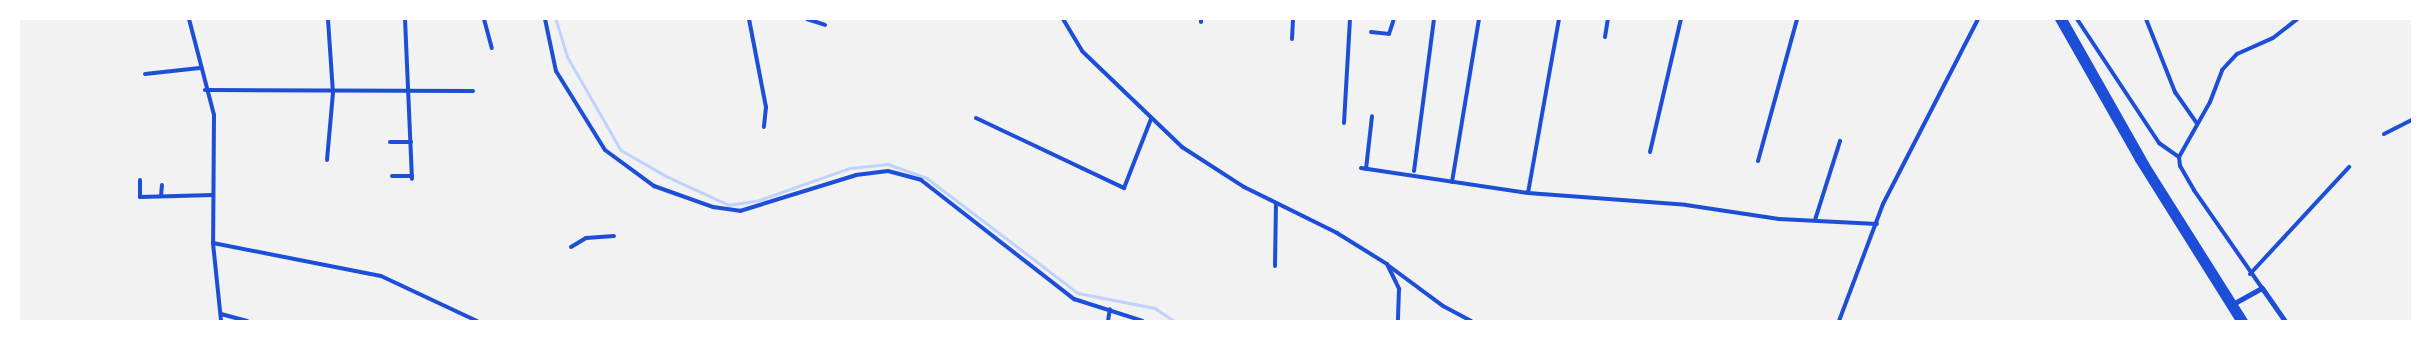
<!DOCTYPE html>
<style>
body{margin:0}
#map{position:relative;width:2431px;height:340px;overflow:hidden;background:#f2f2f2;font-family:Lato,sans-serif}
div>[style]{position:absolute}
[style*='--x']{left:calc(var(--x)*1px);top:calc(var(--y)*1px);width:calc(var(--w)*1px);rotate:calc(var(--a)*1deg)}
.stream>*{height:2.5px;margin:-1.25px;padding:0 1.25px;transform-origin:1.25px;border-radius:1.25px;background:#bfd3fe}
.minor>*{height:4px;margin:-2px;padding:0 2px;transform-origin:2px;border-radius:2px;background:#1d4ed8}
.tertiary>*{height:5px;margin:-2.5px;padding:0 2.5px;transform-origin:2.5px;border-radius:2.5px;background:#1d4ed8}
.primary>*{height:6px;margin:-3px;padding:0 3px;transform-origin:3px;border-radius:3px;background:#1d4ed8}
span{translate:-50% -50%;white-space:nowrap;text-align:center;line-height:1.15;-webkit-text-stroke:3px #fff;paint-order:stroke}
.frame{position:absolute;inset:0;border:20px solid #fff;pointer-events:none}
</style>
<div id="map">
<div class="stream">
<i style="--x:556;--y:19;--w:39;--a:73"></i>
<i style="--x:567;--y:56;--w:108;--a:60.1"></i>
<i style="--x:621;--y:150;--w:54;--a:29.9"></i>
<i style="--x:668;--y:177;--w:67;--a:24.7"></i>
<i style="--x:729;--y:205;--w:30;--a:-9"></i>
<i style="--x:759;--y:200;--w:96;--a:-19.4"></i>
<i style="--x:850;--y:168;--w:38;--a:-6"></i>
<i style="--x:888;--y:164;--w:41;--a:19.7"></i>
<i style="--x:927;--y:178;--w:190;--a:37.3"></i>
<i style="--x:1078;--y:293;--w:78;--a:11"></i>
<i style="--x:1155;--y:308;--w:23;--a:34"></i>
</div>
<div class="minor">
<i style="--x:189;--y:19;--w:99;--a:75.4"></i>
<i style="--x:214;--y:115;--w:128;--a:90.4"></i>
<i style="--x:213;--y:243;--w:78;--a:84.1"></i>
<i style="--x:405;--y:19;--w:160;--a:87.5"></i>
<i style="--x:484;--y:19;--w:30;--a:75"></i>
<i style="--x:545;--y:19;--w:53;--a:78.1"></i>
<i style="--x:556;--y:71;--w:93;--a:58.2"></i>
<i style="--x:605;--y:150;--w:61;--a:36.3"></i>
<i style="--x:654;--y:186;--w:63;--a:19.6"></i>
<i style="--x:713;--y:207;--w:27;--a:8"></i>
<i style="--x:740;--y:211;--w:121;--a:-17.2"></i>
<i style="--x:856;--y:175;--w:32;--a:-7"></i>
<i style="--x:888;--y:171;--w:34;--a:15"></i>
<i style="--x:921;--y:180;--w:194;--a:37.9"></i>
<i style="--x:1074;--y:299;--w:72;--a:17.7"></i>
<i style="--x:749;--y:19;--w:90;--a:79.1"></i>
<i style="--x:766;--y:107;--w:20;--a:96"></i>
<i style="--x:807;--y:19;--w:19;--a:18"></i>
<i style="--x:1063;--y:19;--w:37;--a:59"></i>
<i style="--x:1082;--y:51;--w:139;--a:43.8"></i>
<i style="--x:1182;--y:147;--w:74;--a:32.8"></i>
<i style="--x:1244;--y:187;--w:104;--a:26.3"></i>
<i style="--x:1337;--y:233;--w:59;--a:31.8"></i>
<i style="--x:1387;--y:264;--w:28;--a:64"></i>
<i style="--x:1399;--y:289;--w:32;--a:92"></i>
<i style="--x:2077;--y:19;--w:149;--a:56.5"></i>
<i style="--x:2159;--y:143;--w:24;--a:35"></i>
<i style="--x:2146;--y:19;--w:79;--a:68.3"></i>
<i style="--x:2175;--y:92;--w:37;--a:55"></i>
<i style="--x:1201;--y:22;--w:3;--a:-90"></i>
<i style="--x:1371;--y:32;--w:18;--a:6"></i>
<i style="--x:1389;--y:34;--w:16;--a:-72"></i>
<i style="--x:1605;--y:37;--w:18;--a:-81"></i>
<i style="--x:1292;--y:39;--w:20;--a:-87"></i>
<i style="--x:145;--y:74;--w:55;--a:-6.2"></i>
<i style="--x:205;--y:90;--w:268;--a:0.2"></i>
<i style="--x:976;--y:118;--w:164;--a:25.3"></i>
<i style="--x:1124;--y:188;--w:74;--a:-68.6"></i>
<i style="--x:1344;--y:123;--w:104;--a:-86.7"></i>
<i style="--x:2384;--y:134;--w:31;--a:-27"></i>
<i style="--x:390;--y:142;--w:21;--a:0"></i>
<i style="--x:1650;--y:152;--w:137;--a:-76.9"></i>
<i style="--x:327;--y:160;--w:67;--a:-84.9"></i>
<i style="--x:333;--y:93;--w:74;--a:-93.9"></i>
<i style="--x:1758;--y:161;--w:147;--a:-74.6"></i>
<i style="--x:1361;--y:168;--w:169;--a:8.5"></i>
<i style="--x:1528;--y:193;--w:158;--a:4.3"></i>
<i style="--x:1686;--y:205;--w:94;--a:8.6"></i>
<i style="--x:1779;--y:219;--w:98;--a:2.9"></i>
<i style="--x:1366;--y:169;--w:53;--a:-83.5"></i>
<i style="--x:1414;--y:171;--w:153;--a:-82.5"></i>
<i style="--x:392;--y:176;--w:20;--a:0"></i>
<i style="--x:140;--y:180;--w:17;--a:90"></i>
<i style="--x:140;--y:197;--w:73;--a:-1.6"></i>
<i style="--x:1452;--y:182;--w:165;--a:-80.6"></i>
<i style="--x:1528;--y:193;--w:177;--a:-79.9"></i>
<i style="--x:161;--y:196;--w:11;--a:-85"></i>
<i style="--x:1815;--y:220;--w:83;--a:-72.4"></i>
<i style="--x:213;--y:243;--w:171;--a:11.1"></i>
<i style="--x:381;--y:276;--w:106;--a:25.1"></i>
<i style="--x:571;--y:247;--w:17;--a:-31"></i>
<i style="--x:586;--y:238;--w:28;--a:-4"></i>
<i style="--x:1275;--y:266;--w:62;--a:-89.1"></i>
<i style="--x:1389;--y:266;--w:67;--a:36.5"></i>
<i style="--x:1443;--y:306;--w:32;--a:28"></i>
<i style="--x:2250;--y:274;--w:146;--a:-47.2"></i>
<i style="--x:2262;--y:288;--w:119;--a:-124.8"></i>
<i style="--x:2194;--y:190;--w:28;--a:-120"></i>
<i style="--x:2180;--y:166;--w:9;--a:-96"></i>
<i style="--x:2179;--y:157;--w:63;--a:-60.6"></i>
<i style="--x:2210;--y:102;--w:34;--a:-69"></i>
<i style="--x:2222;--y:70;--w:22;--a:-47"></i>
<i style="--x:2237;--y:54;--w:39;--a:-24"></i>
<i style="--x:2273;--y:38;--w:31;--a:-38"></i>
<i style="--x:221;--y:314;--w:27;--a:15"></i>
<i style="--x:1108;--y:321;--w:12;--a:-81"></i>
<i style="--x:1839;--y:321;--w:125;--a:-69.4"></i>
<i style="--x:1883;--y:204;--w:208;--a:-62.8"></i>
</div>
<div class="tertiary">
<i style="--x:2231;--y:305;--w:35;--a:-29"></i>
<i style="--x:2262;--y:288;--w:40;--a:55.1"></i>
</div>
<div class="primary">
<i style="--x:2058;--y:19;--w:162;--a:60.4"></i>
<i style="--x:2138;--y:160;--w:190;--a:57.9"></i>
<i style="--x:2064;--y:19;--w:167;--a:60.5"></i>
<i style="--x:2146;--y:164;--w:186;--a:57.8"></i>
</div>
<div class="frame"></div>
</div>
